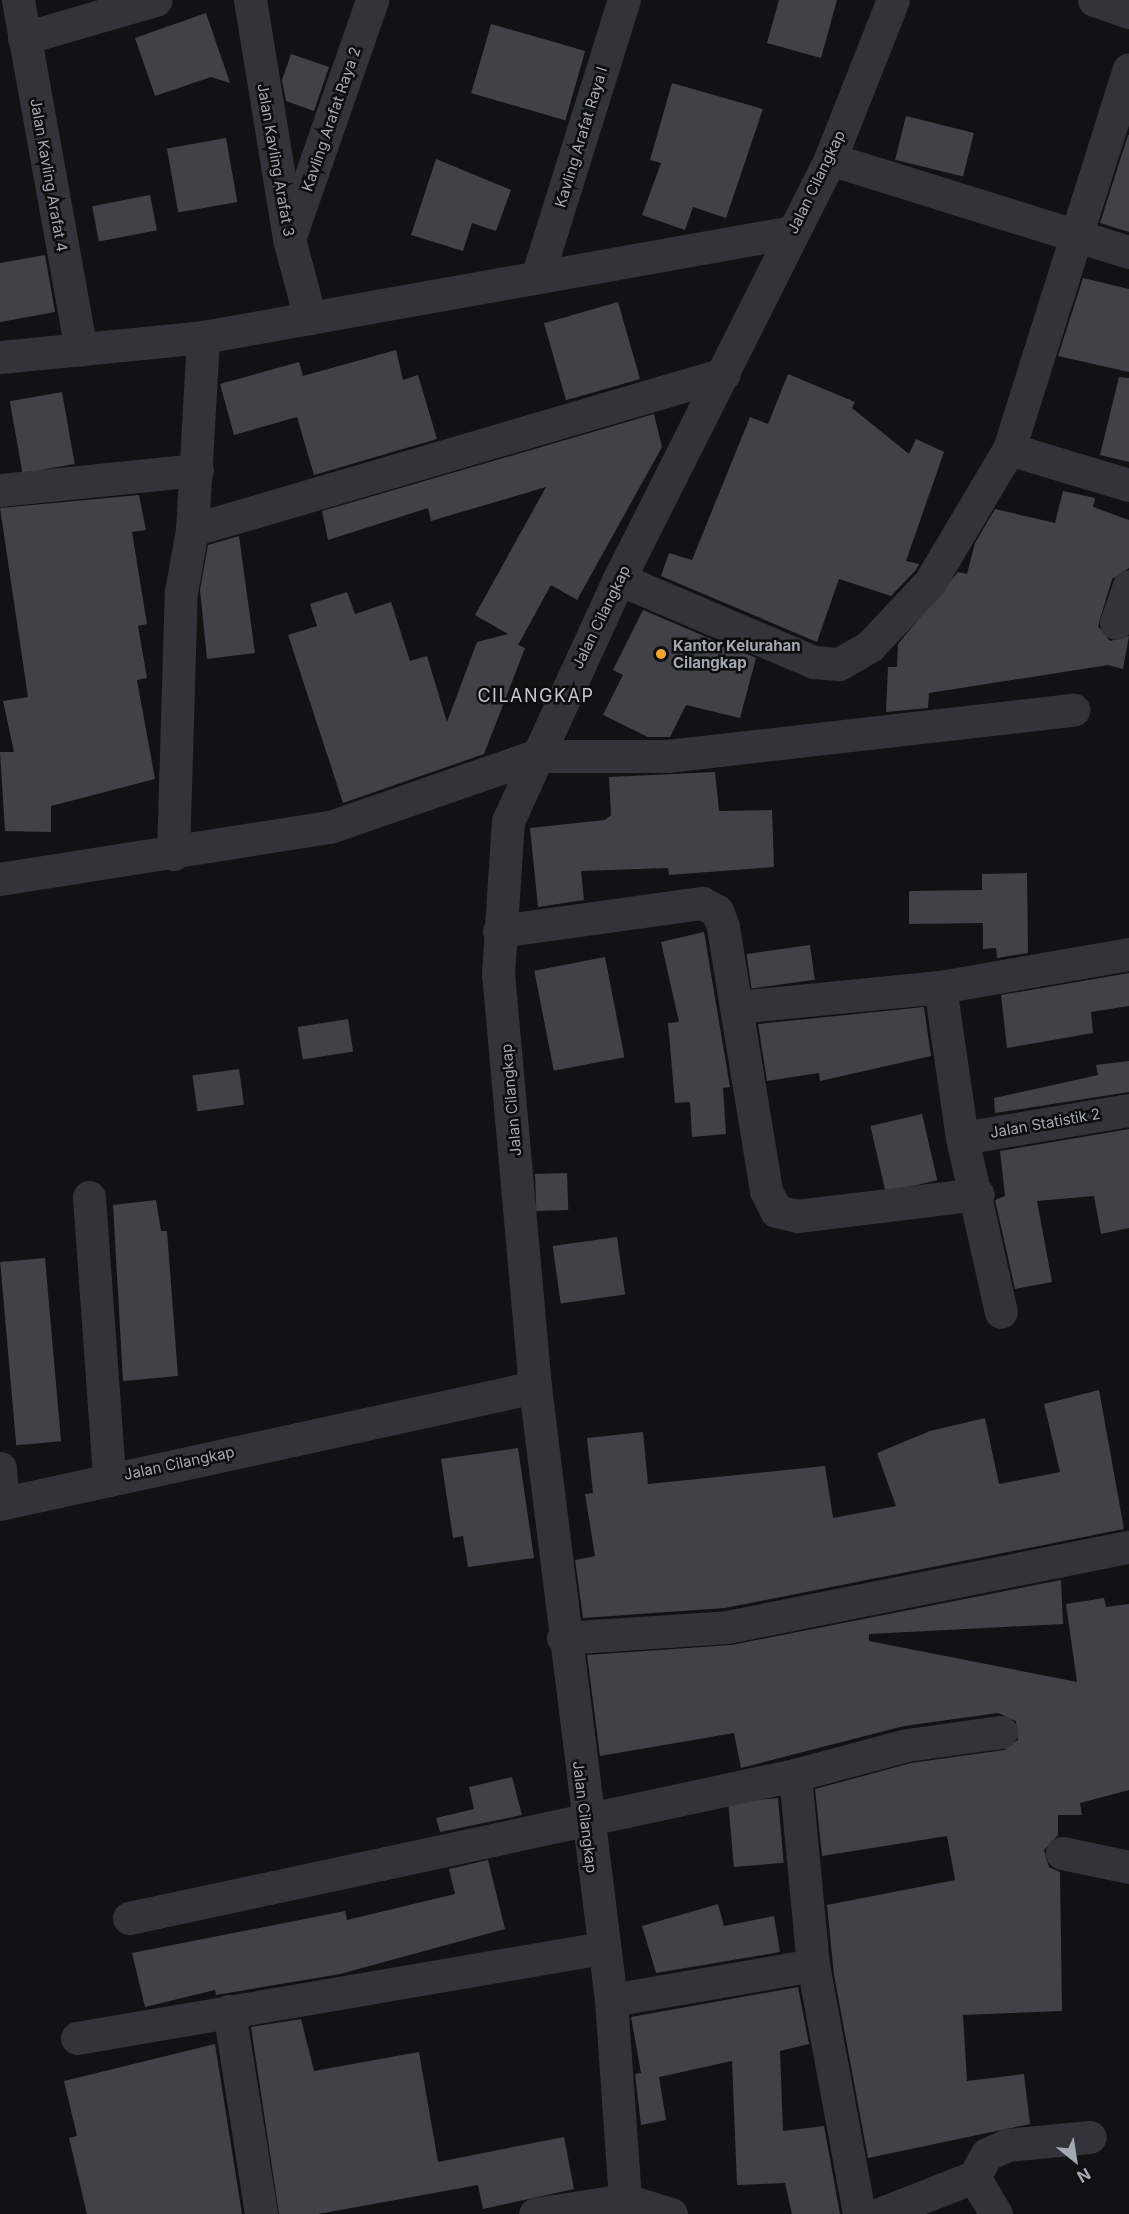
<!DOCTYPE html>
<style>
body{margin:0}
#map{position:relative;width:1129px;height:2214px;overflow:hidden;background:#121214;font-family:Inter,sans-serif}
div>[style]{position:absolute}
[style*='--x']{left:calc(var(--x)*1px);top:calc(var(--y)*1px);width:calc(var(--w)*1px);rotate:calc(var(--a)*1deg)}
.building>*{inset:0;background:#414247;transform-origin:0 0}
.minor>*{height:33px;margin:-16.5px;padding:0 16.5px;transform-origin:16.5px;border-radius:16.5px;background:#333439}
.tertiary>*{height:33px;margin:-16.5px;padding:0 16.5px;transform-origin:16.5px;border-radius:16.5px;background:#333439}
.dots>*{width:16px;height:16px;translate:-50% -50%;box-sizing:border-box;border:3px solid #0d0d0e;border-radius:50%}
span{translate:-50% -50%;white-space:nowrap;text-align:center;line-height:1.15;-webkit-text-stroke:5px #0d0d0e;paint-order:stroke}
.street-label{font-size:15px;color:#a3a9b4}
.poi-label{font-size:15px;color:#a3a9b4;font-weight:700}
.left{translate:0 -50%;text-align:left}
.quarter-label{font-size:18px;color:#c4c8d0;letter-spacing:1.5px}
.north{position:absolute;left:1045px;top:2130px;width:60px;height:60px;-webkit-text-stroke:4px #0d0d0e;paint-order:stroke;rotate:150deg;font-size:16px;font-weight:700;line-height:24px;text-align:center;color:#a3a9b4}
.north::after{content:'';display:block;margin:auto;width:21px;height:27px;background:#a3a9b4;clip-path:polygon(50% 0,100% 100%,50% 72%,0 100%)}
</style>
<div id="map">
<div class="building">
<i style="clip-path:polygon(779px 0,837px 0,821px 58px,767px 43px)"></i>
<i style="clip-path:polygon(206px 13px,230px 83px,211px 77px,155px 96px,135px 38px)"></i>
<i style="left:491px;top:24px;width:98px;height:72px;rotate:16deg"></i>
<i style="clip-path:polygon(291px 54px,329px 67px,314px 111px,286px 101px,282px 80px)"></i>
<i style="clip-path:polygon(672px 83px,763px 109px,726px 218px,693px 207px,685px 230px,642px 215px,661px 163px,650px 160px)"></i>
<i style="left:906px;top:116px;width:70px;height:45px;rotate:14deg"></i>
<i style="clip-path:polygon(1128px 135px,1129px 135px,1129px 232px,1100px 223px)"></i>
<i style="left:226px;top:138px;width:65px;height:60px;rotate:80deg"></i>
<i style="clip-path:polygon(436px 159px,511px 190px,496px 231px,472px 223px,463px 251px,411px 235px)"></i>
<i style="left:150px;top:195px;width:36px;height:59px;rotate:79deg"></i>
<i style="clip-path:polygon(45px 255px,55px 312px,0 322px,0 263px)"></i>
<i style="clip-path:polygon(1083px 278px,1129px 289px,1129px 372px,1058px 356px)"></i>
<i style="left:618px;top:302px;width:80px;height:77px;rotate:74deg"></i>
<i style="clip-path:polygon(396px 350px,403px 380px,418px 375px,437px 439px,314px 475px,297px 417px,234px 435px,220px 384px,299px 362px,303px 376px)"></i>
<i style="clip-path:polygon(788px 374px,855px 402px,852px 408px,909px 454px,916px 439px,944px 452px,906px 561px,919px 564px,915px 571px,891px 596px,839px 579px,817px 642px,661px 576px,669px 553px,692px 560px,750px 417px,768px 424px)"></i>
<i style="clip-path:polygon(1119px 377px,1129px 378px,1129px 462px,1100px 455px)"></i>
<i style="left:62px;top:392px;width:73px;height:53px;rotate:80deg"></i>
<i style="clip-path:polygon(654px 414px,662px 447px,577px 600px,551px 585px,518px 645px,525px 648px,484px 754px,343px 803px,288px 635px,317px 626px,310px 604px,347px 592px,355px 614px,391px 602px,410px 661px,427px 656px,447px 722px,477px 642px,508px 634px,475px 615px,546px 487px,431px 521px,428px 508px,328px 540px,322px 511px)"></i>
<i style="clip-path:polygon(1063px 491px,1095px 498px,1093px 507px,1129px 520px,1129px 568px,1112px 579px,1098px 626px,1110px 641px,1129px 636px,1123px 669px,1108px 665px,929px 693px,928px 708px,886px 712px,888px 667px,897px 667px,898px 644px,958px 572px,967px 574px,975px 543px,995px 509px,1055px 523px)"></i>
<i style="clip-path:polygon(139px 495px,146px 530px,132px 532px,147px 624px,138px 626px,147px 678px,137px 680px,155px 779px,51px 806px,51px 832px,5px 831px,0 752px,14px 752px,3px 701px,28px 697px,0 508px)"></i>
<i style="clip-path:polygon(239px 536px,255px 653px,207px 659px,200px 590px,208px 545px)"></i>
<i style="clip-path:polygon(643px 610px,756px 658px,740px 718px,686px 705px,670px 737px,648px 737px,603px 715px,623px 675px,613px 670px)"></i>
<i style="clip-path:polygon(715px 772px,719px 811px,772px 810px,774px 867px,669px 875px,668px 868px,581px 871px,584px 900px,538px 907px,530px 828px,605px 820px,611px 815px,609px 777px)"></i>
<i style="clip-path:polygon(1027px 873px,1028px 953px,997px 958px,996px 948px,983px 949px,983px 923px,909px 924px,909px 891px,982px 890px,982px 874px)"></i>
<i style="clip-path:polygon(704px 932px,730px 1087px,723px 1088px,726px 1134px,692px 1137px,690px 1102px,675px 1103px,668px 1023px,679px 1022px,661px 942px)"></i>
<i style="left:810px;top:945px;width:35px;height:64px;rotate:82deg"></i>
<i style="left:605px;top:957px;width:102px;height:72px;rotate:79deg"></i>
<i style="clip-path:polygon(1129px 973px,1129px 1006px,1091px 1012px,1093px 1033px,1007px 1048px,1001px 995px)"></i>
<i style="clip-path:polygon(924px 1007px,931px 1056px,820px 1081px,819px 1073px,767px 1081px,758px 1024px)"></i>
<i style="left:348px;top:1019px;width:33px;height:51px;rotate:81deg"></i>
<i style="clip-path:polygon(1129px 1061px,1129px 1092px,995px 1113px,994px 1098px,1098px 1075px,1096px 1065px)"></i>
<i style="left:239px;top:1069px;width:36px;height:47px;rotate:82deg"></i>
<i style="left:922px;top:1114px;width:68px;height:53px;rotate:77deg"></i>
<i style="clip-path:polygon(1129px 1129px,1129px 1228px,1101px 1234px,1094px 1196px,1037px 1201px,1052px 1282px,1015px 1289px,995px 1200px,1005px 1196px,1000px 1151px)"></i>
<i style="left:567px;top:1173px;width:37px;height:32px;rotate:88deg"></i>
<i style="clip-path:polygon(156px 1200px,161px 1231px,167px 1231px,178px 1376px,123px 1381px,113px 1205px)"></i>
<i style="left:617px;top:1237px;width:58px;height:65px;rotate:82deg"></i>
<i style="left:45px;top:1258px;width:184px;height:45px;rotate:85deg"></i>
<i style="clip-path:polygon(1099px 1390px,1124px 1529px,725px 1608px,583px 1618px,575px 1560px,595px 1556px,585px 1494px,593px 1493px,587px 1438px,643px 1432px,648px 1484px,825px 1466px,833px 1518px,896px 1506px,877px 1453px,930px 1431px,985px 1418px,999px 1484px,1060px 1472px,1044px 1404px)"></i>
<i style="clip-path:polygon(518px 1448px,534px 1558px,468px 1567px,463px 1536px,453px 1538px,441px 1459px)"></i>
<i style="clip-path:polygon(1061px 1580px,1063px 1624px,869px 1634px,869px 1641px,1077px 1682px,1066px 1604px,1104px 1598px,1106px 1607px,1129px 1604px,1129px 1790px,1080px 1803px,1082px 1815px,1058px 1815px,1058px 1835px,1044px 1850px,1049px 1867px,1060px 1872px,1062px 2011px,963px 2015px,967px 2081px,1024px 2074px,1030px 2124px,868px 2158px,834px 1975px,827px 1905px,955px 1880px,947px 1836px,822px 1856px,815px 1789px,911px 1763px,1004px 1750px,1018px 1740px,1016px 1721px,998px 1713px,904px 1726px,741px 1768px,734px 1733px,600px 1756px,587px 1655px,731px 1645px)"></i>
<i style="clip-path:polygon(512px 1777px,522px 1815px,440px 1832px,436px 1818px,474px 1809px,469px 1787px)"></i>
<i style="left:778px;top:1798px;width:65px;height:50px;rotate:85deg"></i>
<i style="clip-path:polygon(488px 1860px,505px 1929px,340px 1974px,216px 1995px,215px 1990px,145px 2007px,132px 1953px,345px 1911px,347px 1920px,455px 1894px,449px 1869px)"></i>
<i style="clip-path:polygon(718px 1904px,724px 1926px,774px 1916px,780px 1952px,656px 1973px,642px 1926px)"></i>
<i style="clip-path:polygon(798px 1987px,809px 2044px,780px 2051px,783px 2131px,824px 2126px,840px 2214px,792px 2214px,785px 2183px,737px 2185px,732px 2061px,659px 2077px,666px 2120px,641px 2125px,635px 2074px,641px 2073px,631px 2017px)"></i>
<i style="clip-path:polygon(301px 2019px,314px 2071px,419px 2052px,438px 2162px,564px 2137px,574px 2189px,483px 2209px,478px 2185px,318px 2214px,279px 2214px,251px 2027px)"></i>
<i style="clip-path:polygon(215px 2044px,242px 2214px,87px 2214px,69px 2138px,77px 2136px,64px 2081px)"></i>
</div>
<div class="minor">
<i style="--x:18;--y:0;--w:355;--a:79.8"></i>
<i style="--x:250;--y:0;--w:242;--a:80.7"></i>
<i style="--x:289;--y:239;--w:82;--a:75.1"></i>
<i style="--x:1094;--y:0;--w:37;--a:19"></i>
<i style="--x:24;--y:38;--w:137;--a:-16.1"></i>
<i style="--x:830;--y:159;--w:313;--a:17.3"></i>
<i style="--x:290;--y:236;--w:250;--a:-70.8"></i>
<i style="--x:538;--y:274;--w:287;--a:-72.6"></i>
<i style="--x:0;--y:357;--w:204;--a:-5.6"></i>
<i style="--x:203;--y:337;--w:598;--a:-10.11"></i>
<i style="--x:1009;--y:449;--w:125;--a:16.7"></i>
<i style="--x:0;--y:490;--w:198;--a:-5.8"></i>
<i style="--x:192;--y:530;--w:554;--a:-16.34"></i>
<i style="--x:619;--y:579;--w:212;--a:23.1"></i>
<i style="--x:814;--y:662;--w:25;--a:5"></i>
<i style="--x:839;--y:664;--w:36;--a:-30"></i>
<i style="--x:870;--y:646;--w:88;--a:-46.8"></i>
<i style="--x:930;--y:582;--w:155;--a:-59.3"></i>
<i style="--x:1009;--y:449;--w:398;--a:-72.5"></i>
<i style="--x:1116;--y:623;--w:39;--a:-71"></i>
<i style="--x:173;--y:854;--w:262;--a:-88.3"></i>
<i style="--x:181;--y:592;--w:63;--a:-79.9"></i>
<i style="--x:192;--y:530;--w:193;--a:-86.7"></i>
<i style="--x:0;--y:879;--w:334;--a:-9"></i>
<i style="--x:330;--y:827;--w:217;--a:-19.1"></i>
<i style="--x:535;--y:756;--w:132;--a:0"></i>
<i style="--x:667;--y:756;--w:409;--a:-6.5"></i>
<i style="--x:499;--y:931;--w:205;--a:-7.9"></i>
<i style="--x:702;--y:903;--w:17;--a:28"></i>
<i style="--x:717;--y:911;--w:17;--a:69"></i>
<i style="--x:723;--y:927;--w:81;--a:80.8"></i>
<i style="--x:736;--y:1007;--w:205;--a:-5.6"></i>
<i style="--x:940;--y:987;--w:192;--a:-9.9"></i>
<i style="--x:940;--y:987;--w:153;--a:81.7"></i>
<i style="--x:962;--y:1138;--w:178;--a:77.4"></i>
<i style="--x:736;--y:1007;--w:186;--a:80.7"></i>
<i style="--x:766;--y:1191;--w:22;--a:63"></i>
<i style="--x:776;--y:1211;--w:22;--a:13"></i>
<i style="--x:797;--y:1216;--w:182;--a:-6.9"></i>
<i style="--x:962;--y:1138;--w:169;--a:-9.5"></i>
<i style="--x:89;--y:1197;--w:282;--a:85.9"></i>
<i style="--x:0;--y:1468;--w:35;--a:85"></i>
<i style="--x:563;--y:1638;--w:164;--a:-3.8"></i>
<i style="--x:727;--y:1627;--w:410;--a:-11.3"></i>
<i style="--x:795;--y:1775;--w:191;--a:84.6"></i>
<i style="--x:813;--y:1965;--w:253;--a:79.5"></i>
<i style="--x:1062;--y:1853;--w:68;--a:11.8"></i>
<i style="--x:129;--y:1918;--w:681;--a:-12.12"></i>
<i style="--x:795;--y:1775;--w:116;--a:-15"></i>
<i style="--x:907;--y:1745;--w:95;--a:-7.9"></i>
<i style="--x:611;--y:2000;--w:205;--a:-9.8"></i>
<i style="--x:229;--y:2011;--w:206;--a:81"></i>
<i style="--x:77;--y:2038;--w:533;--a:-9.73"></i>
<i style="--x:974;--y:2177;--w:43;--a:59.3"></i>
<i style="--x:535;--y:2214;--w:91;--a:-8.8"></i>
<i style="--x:625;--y:2200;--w:14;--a:90"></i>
<i style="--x:879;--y:2214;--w:102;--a:-21.3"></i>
<i style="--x:974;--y:2177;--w:26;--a:-61"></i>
<i style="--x:987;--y:2154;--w:22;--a:-24"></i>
<i style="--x:1007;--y:2145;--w:83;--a:-5.5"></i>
</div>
<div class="tertiary">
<i style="--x:0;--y:1504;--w:548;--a:-12.34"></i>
<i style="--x:671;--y:2214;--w:48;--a:-163.1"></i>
<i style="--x:625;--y:2200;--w:200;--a:-94"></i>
<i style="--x:611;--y:2000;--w:618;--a:-97.07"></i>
<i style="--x:535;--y:1387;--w:415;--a:-95.1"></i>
<i style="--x:498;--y:974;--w:153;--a:-86.3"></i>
<i style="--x:508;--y:821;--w:266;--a:-65.4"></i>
<i style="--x:619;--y:579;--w:470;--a:-63.3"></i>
<i style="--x:830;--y:159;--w:171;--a:-68.4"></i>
</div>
<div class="dots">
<i style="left:661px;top:654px;background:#f3a62a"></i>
</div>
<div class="street-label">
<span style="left:331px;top:119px;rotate:-71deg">Kavling Arafat Raya 2</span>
<span style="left:581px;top:137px;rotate:-73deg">Kavling Arafat Raya I</span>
<span style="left:276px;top:160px;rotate:80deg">Jalan Kavling Arafat 3</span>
<span style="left:49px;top:175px;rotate:80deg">Jalan Kavling Arafat 4</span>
<span style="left:816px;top:182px;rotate:-64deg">Jalan Cilangkap</span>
<span style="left:601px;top:617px;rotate:-64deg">Jalan Cilangkap</span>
<span style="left:511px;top:1100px;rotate:-95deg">Jalan Cilangkap</span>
<span style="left:1045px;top:1123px;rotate:-10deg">Jalan Statistik 2</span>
<span style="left:179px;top:1463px;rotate:-12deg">Jalan Cilangkap</span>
<span style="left:585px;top:1817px;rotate:83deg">Jalan Cilangkap</span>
</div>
<div class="poi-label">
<span class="left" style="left:673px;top:654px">Kantor Kelurahan<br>Cilangkap</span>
</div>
<div class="quarter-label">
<span style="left:536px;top:696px">CILANGKAP</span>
</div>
<div class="north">N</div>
</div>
